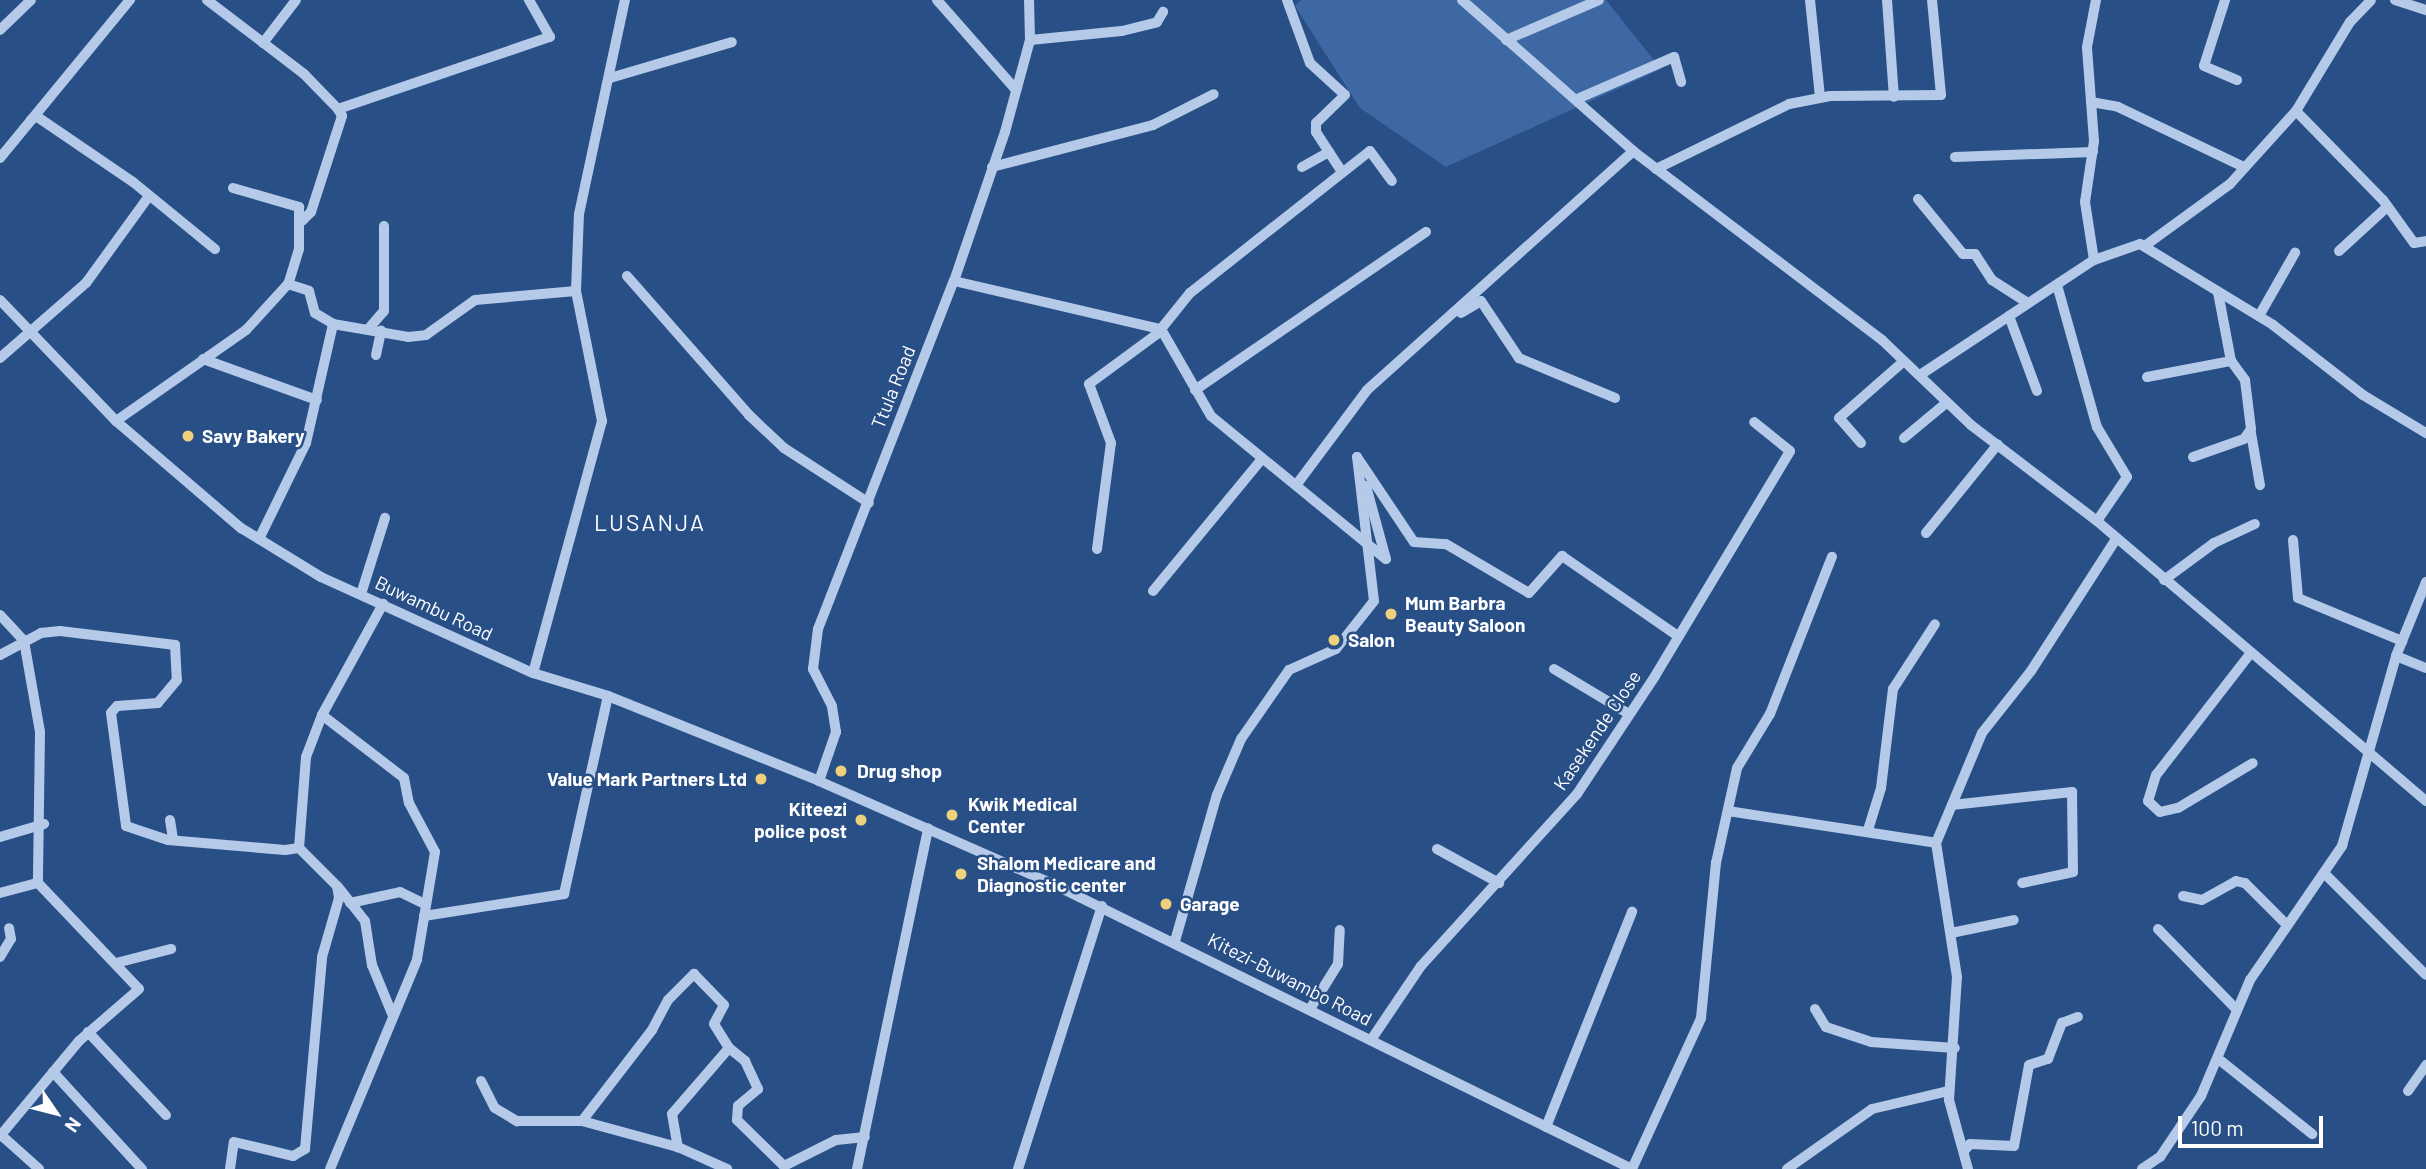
<!DOCTYPE html>
<style>
body{margin:0}
#map{position:relative;width:2426px;height:1169px;overflow:hidden;background:#294f87;font-family:Barlow,sans-serif}
div>[style]{position:absolute}
[style*='--x']{left:calc(var(--x)*1px);top:calc(var(--y)*1px);width:calc(var(--w)*1px);rotate:calc(var(--a)*1deg)}
.green>*{inset:0;background:#3e68a3}
.minor>*{height:10px;margin:-5px;padding:0 5px;transform-origin:5px;border-radius:5px;background:#b5cae8}
.dots>*{width:19px;height:19px;translate:-50% -50%;box-sizing:border-box;border:4px solid #294f87;border-radius:50%}
span{translate:-50% -50%;white-space:nowrap;text-align:center;line-height:1.15;-webkit-text-stroke:5px #294f87;paint-order:stroke}
.street-label{font-size:19px;color:#fff}
.poi-label{font-size:19px;color:#fff;font-weight:700}
.left{translate:0 -50%;text-align:left}
.right{translate:-100% -50%;text-align:right}
.quarter-label{font-size:23px;color:#fff;letter-spacing:2px}
.north{position:absolute;left:21px;top:1078px;width:70px;height:70px;-webkit-text-stroke:5px #294f87;paint-order:stroke;rotate:125deg;font-size:19px;font-weight:700;line-height:28px;text-align:center;color:#fff}
.north::after{content:'';display:block;margin:auto;width:24px;height:32px;background:#fff;clip-path:polygon(50% 0,100% 100%,50% 72%,0 100%)}
.scale{position:absolute;left:2178px;top:1116px;width:145px;height:32px;box-sizing:border-box;border:4px solid #fff;border-top:0;padding-left:9px;font-size:21px;line-height:24px;white-space:nowrap;color:#fff;-webkit-text-stroke:5px #294f87;paint-order:stroke}
</style>
<div id="map">
<div class="green">
<i style="clip-path:polygon(1301px 0,1606px 0,1661px 69px,1446px 167px,1360px 108px,1295px 6px)"></i>
</div>
<div class="minor">
<i style="--x:207;--y:0;--w:122;--a:37.3"></i>
<i style="--x:304;--y:74;--w:49;--a:45.8"></i>
<i style="--x:338;--y:109;--w:224;--a:-18.8"></i>
<i style="--x:550;--y:37;--w:43;--a:-119.6"></i>
<i style="--x:937;--y:0;--w:120;--a:48.7"></i>
<i style="--x:1287;--y:0;--w:67;--a:69.9"></i>
<i style="--x:1310;--y:63;--w:47;--a:42.4"></i>
<i style="--x:1345;--y:95;--w:40;--a:136"></i>
<i style="--x:1316;--y:123;--w:9;--a:90"></i>
<i style="--x:1316;--y:132;--w:48;--a:57"></i>
<i style="--x:1462;--y:0;--w:228;--a:41.4"></i>
<i style="--x:1633;--y:151;--w:313;--a:37.2"></i>
<i style="--x:1882;--y:340;--w:123;--a:43.7"></i>
<i style="--x:1971;--y:425;--w:158;--a:37.3"></i>
<i style="--x:2097;--y:521;--w:432;--a:40.4"></i>
<i style="--x:1810;--y:0;--w:98;--a:84.1"></i>
<i style="--x:1887;--y:0;--w:97;--a:85.9"></i>
<i style="--x:2225;--y:0;--w:69;--a:107.7"></i>
<i style="--x:2204;--y:66;--w:36;--a:23"></i>
<i style="--x:2395;--y:0;--w:33;--a:18"></i>
<i style="--x:0;--y:30;--w:43;--a:-44.1"></i>
<i style="--x:1030;--y:40;--w:92;--a:-5.6"></i>
<i style="--x:1122;--y:31;--w:36;--a:-14"></i>
<i style="--x:1157;--y:22;--w:12;--a:-59"></i>
<i style="--x:1506;--y:40;--w:101;--a:-23.3"></i>
<i style="--x:263;--y:43;--w:54;--a:-52.5"></i>
<i style="--x:610;--y:78;--w:127;--a:-16.4"></i>
<i style="--x:1577;--y:99;--w:106;--a:-23.4"></i>
<i style="--x:1674;--y:57;--w:26;--a:74"></i>
<i style="--x:2091;--y:102;--w:27;--a:10"></i>
<i style="--x:2118;--y:107;--w:140;--a:25.5"></i>
<i style="--x:2296;--y:111;--w:124;--a:45.7"></i>
<i style="--x:2383;--y:200;--w:53;--a:54.2"></i>
<i style="--x:2414;--y:243;--w:12;--a:-9"></i>
<i style="--x:31;--y:120;--w:6;--a:-39"></i>
<i style="--x:36;--y:116;--w:117;--a:34.2"></i>
<i style="--x:133;--y:182;--w:106;--a:39.3"></i>
<i style="--x:1955;--y:157;--w:138;--a:-2.1"></i>
<i style="--x:0;--y:158;--w:205;--a:-50.6"></i>
<i style="--x:992;--y:167;--w:166;--a:-14.6"></i>
<i style="--x:1153;--y:125;--w:68;--a:-26.9"></i>
<i style="--x:1302;--y:167;--w:31;--a:-29"></i>
<i style="--x:1656;--y:169;--w:148;--a:-26"></i>
<i style="--x:1789;--y:104;--w:42;--a:-11"></i>
<i style="--x:1830;--y:96;--w:111;--a:-0.5"></i>
<i style="--x:1941;--y:95;--w:95;--a:-95.4"></i>
<i style="--x:233;--y:188;--w:69;--a:16.1"></i>
<i style="--x:299;--y:207;--w:42;--a:90"></i>
<i style="--x:299;--y:249;--w:37;--a:107"></i>
<i style="--x:1918;--y:199;--w:71;--a:50.7"></i>
<i style="--x:1963;--y:254;--w:12;--a:0"></i>
<i style="--x:1975;--y:254;--w:31;--a:57"></i>
<i style="--x:1992;--y:280;--w:43;--a:32.6"></i>
<i style="--x:302;--y:221;--w:13;--a:-45"></i>
<i style="--x:311;--y:212;--w:101;--a:-72.1"></i>
<i style="--x:342;--y:116;--w:8;--a:-120"></i>
<i style="--x:2146;--y:245;--w:104;--a:-36"></i>
<i style="--x:2230;--y:184;--w:98;--a:-47.9"></i>
<i style="--x:2296;--y:111;--w:104;--a:-58.8"></i>
<i style="--x:2350;--y:22;--w:30;--a:-46"></i>
<i style="--x:2339;--y:251;--w:64;--a:-42.5"></i>
<i style="--x:2094;--y:260;--w:59;--a:-98.8"></i>
<i style="--x:2085;--y:202;--w:62;--a:-81.6"></i>
<i style="--x:2094;--y:141;--w:94;--a:-94.3"></i>
<i style="--x:2087;--y:47;--w:48;--a:-79.2"></i>
<i style="--x:627;--y:276;--w:185;--a:48.7"></i>
<i style="--x:749;--y:415;--w:48;--a:43.3"></i>
<i style="--x:784;--y:448;--w:101;--a:32.9"></i>
<i style="--x:954;--y:281;--w:212;--a:13.1"></i>
<i style="--x:1161;--y:329;--w:100;--a:60.1"></i>
<i style="--x:1211;--y:416;--w:226;--a:39.3"></i>
<i style="--x:1386;--y:559;--w:76;--a:-105.3"></i>
<i style="--x:2057;--y:285;--w:148;--a:74.3"></i>
<i style="--x:2097;--y:427;--w:58;--a:59"></i>
<i style="--x:2127;--y:477;--w:53;--a:124.3"></i>
<i style="--x:576;--y:291;--w:77;--a:-87.8"></i>
<i style="--x:579;--y:214;--w:219;--a:-77.9"></i>
<i style="--x:0;--y:300;--w:168;--a:46.2"></i>
<i style="--x:116;--y:421;--w:165;--a:40.6"></i>
<i style="--x:241;--y:528;--w:94;--a:31.5"></i>
<i style="--x:321;--y:577;--w:233;--a:24.4"></i>
<i style="--x:533;--y:673;--w:78;--a:17"></i>
<i style="--x:608;--y:696;--w:227;--a:21.9"></i>
<i style="--x:819;--y:781;--w:260;--a:23.8"></i>
<i style="--x:1057;--y:886;--w:641;--a:26.21"></i>
<i style="--x:1461;--y:313;--w:23;--a:-31"></i>
<i style="--x:1481;--y:301;--w:69;--a:56.3"></i>
<i style="--x:1519;--y:358;--w:104;--a:22.6"></i>
<i style="--x:2009;--y:316;--w:80;--a:69.5"></i>
<i style="--x:2259;--y:316;--w:73;--a:-60.3"></i>
<i style="--x:370;--y:327;--w:21;--a:-49"></i>
<i style="--x:384;--y:311;--w:85;--a:-90"></i>
<i style="--x:376;--y:355;--w:25;--a:-78"></i>
<i style="--x:0;--y:358;--w:114;--a:-41.1"></i>
<i style="--x:86;--y:283;--w:107;--a:-54.1"></i>
<i style="--x:203;--y:359;--w:121;--a:19.8"></i>
<i style="--x:1920;--y:375;--w:209;--a:-33.5"></i>
<i style="--x:2094;--y:260;--w:49;--a:-19.2"></i>
<i style="--x:2140;--y:244;--w:156;--a:31.3"></i>
<i style="--x:2273;--y:325;--w:114;--a:37.9"></i>
<i style="--x:2363;--y:395;--w:74;--a:31.1"></i>
<i style="--x:2147;--y:377;--w:86;--a:-10.8"></i>
<i style="--x:1195;--y:390;--w:280;--a:-34.4"></i>
<i style="--x:116;--y:421;--w:159;--a:-35"></i>
<i style="--x:246;--y:330;--w:62;--a:-47.6"></i>
<i style="--x:288;--y:284;--w:22;--a:18"></i>
<i style="--x:309;--y:291;--w:23;--a:75"></i>
<i style="--x:315;--y:313;--w:21;--a:31"></i>
<i style="--x:333;--y:324;--w:76;--a:9.8"></i>
<i style="--x:408;--y:337;--w:18;--a:-6"></i>
<i style="--x:426;--y:335;--w:60;--a:-35.5"></i>
<i style="--x:475;--y:300;--w:101;--a:-5.1"></i>
<i style="--x:576;--y:291;--w:133;--a:78.7"></i>
<i style="--x:602;--y:421;--w:261;--a:105.3"></i>
<i style="--x:2251;--y:433;--w:53;--a:80.2"></i>
<i style="--x:1904;--y:438;--w:55;--a:-39.8"></i>
<i style="--x:1861;--y:443;--w:33;--a:-131"></i>
<i style="--x:1839;--y:418;--w:86;--a:-41.2"></i>
<i style="--x:2193;--y:457;--w:54;--a:-19.4"></i>
<i style="--x:2244;--y:439;--w:12;--a:-55"></i>
<i style="--x:2251;--y:429;--w:49;--a:-97"></i>
<i style="--x:2245;--y:380;--w:24;--a:-126"></i>
<i style="--x:2231;--y:361;--w:70;--a:-100.7"></i>
<i style="--x:1297;--y:484;--w:117;--a:-53.3"></i>
<i style="--x:1367;--y:390;--w:358;--a:-41.9"></i>
<i style="--x:1926;--y:533;--w:114;--a:-51"></i>
<i style="--x:259;--y:539;--w:107;--a:-63.9"></i>
<i style="--x:306;--y:443;--w:122;--a:-77.2"></i>
<i style="--x:2293;--y:540;--w:58;--a:85.1"></i>
<i style="--x:2298;--y:598;--w:113;--a:22.5"></i>
<i style="--x:1097;--y:549;--w:107;--a:-82.5"></i>
<i style="--x:1111;--y:443;--w:63;--a:-110.4"></i>
<i style="--x:1089;--y:384;--w:84;--a:-36.3"></i>
<i style="--x:1157;--y:334;--w:53;--a:-51.2"></i>
<i style="--x:1190;--y:293;--w:229;--a:-38.3"></i>
<i style="--x:1370;--y:151;--w:37;--a:54"></i>
<i style="--x:2164;--y:580;--w:62;--a:-36.5"></i>
<i style="--x:2214;--y:543;--w:45;--a:-24.9"></i>
<i style="--x:1153;--y:591;--w:170;--a:-50.5"></i>
<i style="--x:361;--y:594;--w:80;--a:-72.5"></i>
<i style="--x:0;--y:615;--w:35;--a:47"></i>
<i style="--x:24;--y:641;--w:92;--a:80"></i>
<i style="--x:40;--y:732;--w:151;--a:90.8"></i>
<i style="--x:38;--y:883;--w:146;--a:46.4"></i>
<i style="--x:139;--y:989;--w:79;--a:139.1"></i>
<i style="--x:79;--y:1041;--w:124;--a:129.7"></i>
<i style="--x:2250;--y:654;--w:153;--a:127.8"></i>
<i style="--x:2156;--y:775;--w:27;--a:107"></i>
<i style="--x:2148;--y:801;--w:16;--a:43"></i>
<i style="--x:2160;--y:812;--w:18;--a:-13"></i>
<i style="--x:2178;--y:808;--w:87;--a:-31"></i>
<i style="--x:0;--y:655;--w:47;--a:-28.2"></i>
<i style="--x:41;--y:633;--w:19;--a:-6"></i>
<i style="--x:60;--y:631;--w:116;--a:6.9"></i>
<i style="--x:175;--y:645;--w:35;--a:87"></i>
<i style="--x:177;--y:680;--w:30;--a:130"></i>
<i style="--x:158;--y:703;--w:41;--a:175.8"></i>
<i style="--x:117;--y:706;--w:9;--a:131"></i>
<i style="--x:111;--y:713;--w:114;--a:82.4"></i>
<i style="--x:126;--y:826;--w:44;--a:18.4"></i>
<i style="--x:168;--y:840;--w:117;--a:4.9"></i>
<i style="--x:285;--y:850;--w:14;--a:-8"></i>
<i style="--x:299;--y:848;--w:91;--a:-85.6"></i>
<i style="--x:306;--y:757;--w:45;--a:-69.1"></i>
<i style="--x:322;--y:715;--w:127;--a:-61.2"></i>
<i style="--x:2396;--y:656;--w:32;--a:22"></i>
<i style="--x:1554;--y:669;--w:87;--a:31"></i>
<i style="--x:322;--y:715;--w:103;--a:37.5"></i>
<i style="--x:404;--y:778;--w:25;--a:79"></i>
<i style="--x:409;--y:803;--w:55;--a:62"></i>
<i style="--x:435;--y:852;--w:109;--a:99.5"></i>
<i style="--x:417;--y:960;--w:226;--a:112.6"></i>
<i style="--x:819;--y:781;--w:52;--a:-70.9"></i>
<i style="--x:836;--y:732;--w:26;--a:-99"></i>
<i style="--x:832;--y:706;--w:42;--a:-117.2"></i>
<i style="--x:813;--y:669;--w:40;--a:-82.9"></i>
<i style="--x:818;--y:629;--w:374;--a:-68.7"></i>
<i style="--x:954;--y:281;--w:157;--a:-71.1"></i>
<i style="--x:1005;--y:132;--w:95;--a:-74.8"></i>
<i style="--x:1030;--y:40;--w:40;--a:-91.4"></i>
<i style="--x:1952;--y:805;--w:121;--a:-6.2"></i>
<i style="--x:2072;--y:792;--w:80;--a:89.3"></i>
<i style="--x:2073;--y:872;--w:52;--a:167.8"></i>
<i style="--x:1728;--y:811;--w:210;--a:8.7"></i>
<i style="--x:170;--y:820;--w:20;--a:81"></i>
<i style="--x:1868;--y:830;--w:44;--a:-72.8"></i>
<i style="--x:1881;--y:788;--w:100;--a:-83.1"></i>
<i style="--x:1893;--y:689;--w:77;--a:-57.1"></i>
<i style="--x:0;--y:837;--w:46;--a:-16.5"></i>
<i style="--x:1437;--y:849;--w:71;--a:28.7"></i>
<i style="--x:2324;--y:873;--w:144;--a:45"></i>
<i style="--x:339;--y:888;--w:42;--a:51.8"></i>
<i style="--x:365;--y:921;--w:45;--a:81"></i>
<i style="--x:372;--y:965;--w:55;--a:67.6"></i>
<i style="--x:0;--y:893;--w:39;--a:-15"></i>
<i style="--x:2183;--y:896;--w:19;--a:12"></i>
<i style="--x:2202;--y:900;--w:39;--a:-29"></i>
<i style="--x:2236;--y:881;--w:9;--a:13"></i>
<i style="--x:2245;--y:883;--w:59;--a:45"></i>
<i style="--x:350;--y:903;--w:51;--a:-12.4"></i>
<i style="--x:400;--y:892;--w:28;--a:26"></i>
<i style="--x:424;--y:916;--w:142;--a:-8.9"></i>
<i style="--x:564;--y:894;--w:203;--a:-77.5"></i>
<i style="--x:2158;--y:929;--w:113;--a:45.7"></i>
<i style="--x:1951;--y:933;--w:64;--a:-11.7"></i>
<i style="--x:1175;--y:941;--w:152;--a:-74"></i>
<i style="--x:1217;--y:795;--w:61;--a:-66.8"></i>
<i style="--x:1241;--y:739;--w:84;--a:-55.2"></i>
<i style="--x:1289;--y:670;--w:51;--a:-24.1"></i>
<i style="--x:1336;--y:649;--w:61;--a:-51.6"></i>
<i style="--x:1374;--y:601;--w:145;--a:-96.7"></i>
<i style="--x:1357;--y:457;--w:102;--a:56.2"></i>
<i style="--x:1414;--y:542;--w:32;--a:4"></i>
<i style="--x:1446;--y:544;--w:96;--a:30.6"></i>
<i style="--x:1529;--y:593;--w:50;--a:-48.3"></i>
<i style="--x:1562;--y:556;--w:141;--a:34.6"></i>
<i style="--x:0;--y:957;--w:21;--a:-59"></i>
<i style="--x:11;--y:939;--w:11;--a:-100"></i>
<i style="--x:116;--y:963;--w:57;--a:-14.3"></i>
<i style="--x:1310;--y:1009;--w:53;--a:-58.1"></i>
<i style="--x:1338;--y:964;--w:34;--a:-87"></i>
<i style="--x:1815;--y:1009;--w:21;--a:59"></i>
<i style="--x:1826;--y:1027;--w:47;--a:18.4"></i>
<i style="--x:1871;--y:1042;--w:84;--a:4.1"></i>
<i style="--x:88;--y:1032;--w:114;--a:46.8"></i>
<i style="--x:1371;--y:1040;--w:89;--a:-56"></i>
<i style="--x:1421;--y:966;--w:232;--a:-47.8"></i>
<i style="--x:1577;--y:794;--w:141;--a:-56.5"></i>
<i style="--x:1655;--y:676;--w:262;--a:-59"></i>
<i style="--x:1790;--y:451;--w:46;--a:-141.1"></i>
<i style="--x:729;--y:1048;--w:21;--a:39"></i>
<i style="--x:745;--y:1061;--w:31;--a:65"></i>
<i style="--x:758;--y:1089;--w:26;--a:140"></i>
<i style="--x:738;--y:1106;--w:14;--a:94"></i>
<i style="--x:737;--y:1120;--w:66;--a:44.4"></i>
<i style="--x:784;--y:1166;--w:58;--a:-26.6"></i>
<i style="--x:836;--y:1140;--w:29;--a:-6"></i>
<i style="--x:2221;--y:1061;--w:117;--a:38.7"></i>
<i style="--x:53;--y:1072;--w:132;--a:47.5"></i>
<i style="--x:481;--y:1081;--w:30;--a:63"></i>
<i style="--x:495;--y:1108;--w:26;--a:31"></i>
<i style="--x:517;--y:1121;--w:65;--a:0"></i>
<i style="--x:582;--y:1121;--w:99;--a:15.2"></i>
<i style="--x:678;--y:1147;--w:54;--a:24.2"></i>
<i style="--x:2408;--y:1091;--w:32;--a:-55"></i>
<i style="--x:582;--y:1121;--w:115;--a:-52.4"></i>
<i style="--x:652;--y:1030;--w:34;--a:-62"></i>
<i style="--x:668;--y:1000;--w:37;--a:-45"></i>
<i style="--x:694;--y:974;--w:43;--a:45.9"></i>
<i style="--x:724;--y:1005;--w:21;--a:118"></i>
<i style="--x:714;--y:1024;--w:28;--a:58"></i>
<i style="--x:729;--y:1048;--w:87;--a:130.8"></i>
<i style="--x:672;--y:1114;--w:34;--a:80"></i>
<i style="--x:1546;--y:1127;--w:232;--a:-68.2"></i>
<i style="--x:1;--y:1135;--w:51;--a:41.8"></i>
<i style="--x:1964;--y:1151;--w:9;--a:-49"></i>
<i style="--x:1970;--y:1144;--w:44;--a:2.6"></i>
<i style="--x:2014;--y:1146;--w:82;--a:-79.5"></i>
<i style="--x:2029;--y:1065;--w:20;--a:-18"></i>
<i style="--x:2048;--y:1059;--w:39;--a:-69"></i>
<i style="--x:2062;--y:1023;--w:17;--a:-21"></i>
<i style="--x:230;--y:1169;--w:27;--a:-82"></i>
<i style="--x:234;--y:1142;--w:61;--a:13.3"></i>
<i style="--x:293;--y:1156;--w:14;--a:-30"></i>
<i style="--x:305;--y:1149;--w:193;--a:-84.9"></i>
<i style="--x:322;--y:957;--w:61;--a:-73.9"></i>
<i style="--x:339;--y:898;--w:12;--a:-99"></i>
<i style="--x:337;--y:886;--w:54;--a:-135"></i>
<i style="--x:857;--y:1169;--w:348;--a:-78.2"></i>
<i style="--x:1018;--y:1169;--w:276;--a:-72.3"></i>
<i style="--x:1632;--y:1169;--w:166;--a:-65.4"></i>
<i style="--x:1701;--y:1018;--w:156;--a:-84.5"></i>
<i style="--x:1716;--y:863;--w:97;--a:-77.5"></i>
<i style="--x:1737;--y:768;--w:63;--a:-58.6"></i>
<i style="--x:1770;--y:714;--w:169;--a:-68.5"></i>
<i style="--x:1787;--y:1169;--w:104;--a:-35.2"></i>
<i style="--x:1872;--y:1109;--w:78;--a:-13.3"></i>
<i style="--x:1968;--y:1169;--w:72;--a:-105.4"></i>
<i style="--x:1949;--y:1100;--w:123;--a:-86.3"></i>
<i style="--x:1957;--y:977;--w:136;--a:-98.9"></i>
<i style="--x:1936;--y:843;--w:119;--a:-67.3"></i>
<i style="--x:1982;--y:733;--w:79;--a:-51.7"></i>
<i style="--x:2031;--y:671;--w:157;--a:-57.2"></i>
<i style="--x:2142;--y:1169;--w:22;--a:-34"></i>
<i style="--x:2160;--y:1157;--w:73;--a:-56.1"></i>
<i style="--x:2201;--y:1096;--w:126;--a:-67.1"></i>
<i style="--x:2250;--y:980;--w:163;--a:-55.5"></i>
<i style="--x:2342;--y:846;--w:198;--a:-74.1"></i>
<i style="--x:2396;--y:656;--w:80;--a:-67.9"></i>
</div>
<div class="dots">
<i style="left:188px;top:436px;background:#efd17c"></i>
<i style="left:1391px;top:614px;background:#efd17c"></i>
<i style="left:1334px;top:640px;background:#efd17c"></i>
<i style="left:841px;top:771px;background:#efd17c"></i>
<i style="left:761px;top:779px;background:#efd17c"></i>
<i style="left:952px;top:815px;background:#efd17c"></i>
<i style="left:861px;top:820px;background:#efd17c"></i>
<i style="left:961px;top:874px;background:#efd17c"></i>
<i style="left:1166px;top:904px;background:#efd17c"></i>
</div>
<div class="street-label">
<span style="left:893px;top:387px;rotate:-68deg">Ttula Road</span>
<span style="left:434px;top:608px;rotate:25deg">Buwambu Road</span>
<span style="left:1597px;top:730px;rotate:-56deg">Kasekende Close</span>
<span style="left:1290px;top:979px;rotate:27deg">Kitezi-Buwambo Road</span>
</div>
<div class="poi-label">
<span class="left" style="left:202px;top:436px">Savy Bakery</span>
<span class="left" style="left:1405px;top:614px">Mum Barbra<br>Beauty Saloon</span>
<span class="left" style="left:1348px;top:640px">Salon</span>
<span class="left" style="left:857px;top:771px">Drug shop</span>
<span class="right" style="left:747px;top:779px">Value Mark Partners Ltd</span>
<span class="left" style="left:968px;top:815px">Kwik Medical<br>Center</span>
<span class="right" style="left:847px;top:820px">Kiteezi<br>police post</span>
<span class="left" style="left:977px;top:874px">Shalom Medicare and<br>Diagnostic center</span>
<span class="left" style="left:1180px;top:904px">Garage</span>
</div>
<div class="quarter-label">
<span style="left:650px;top:522px">LUSANJA</span>
</div>
<div class="north">N</div>
<div class="scale">100 m</div>
</div>
